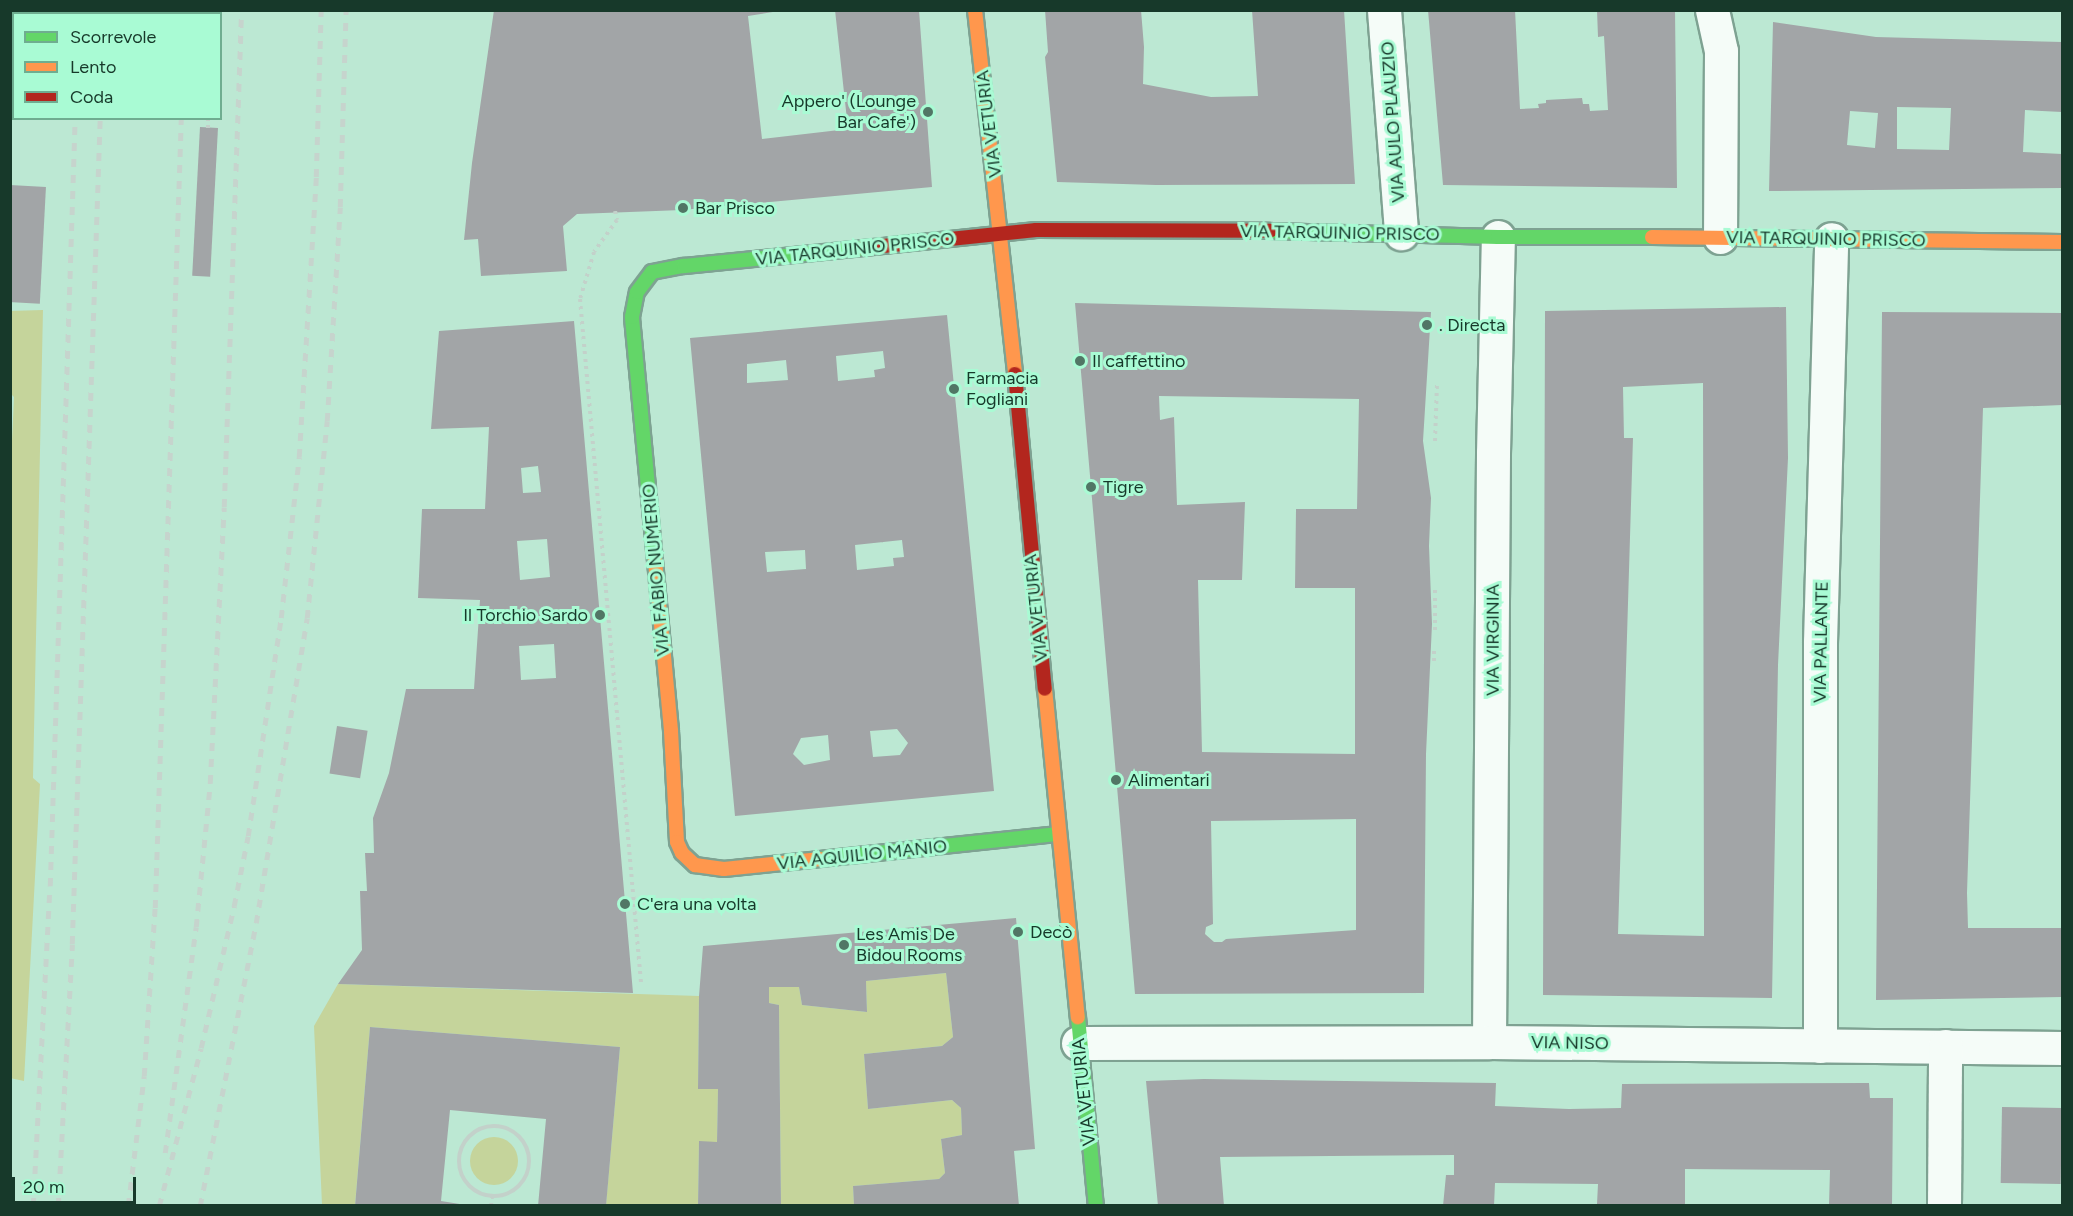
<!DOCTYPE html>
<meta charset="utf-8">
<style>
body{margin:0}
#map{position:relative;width:2073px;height:1216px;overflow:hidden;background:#bce8d3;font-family:Figtree,sans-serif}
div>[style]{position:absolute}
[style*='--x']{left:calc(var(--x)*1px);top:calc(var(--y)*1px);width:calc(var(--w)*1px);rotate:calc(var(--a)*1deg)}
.green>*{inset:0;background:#c5d49b}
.round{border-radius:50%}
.building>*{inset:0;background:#a2a5a7;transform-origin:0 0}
.path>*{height:4px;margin-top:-2px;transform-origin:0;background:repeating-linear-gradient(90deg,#c3d1ca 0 3px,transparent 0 7.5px)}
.path>.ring{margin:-2px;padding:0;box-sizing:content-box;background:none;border:4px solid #c3d1ca;border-radius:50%}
.roads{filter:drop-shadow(2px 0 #7ea292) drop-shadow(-2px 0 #7ea292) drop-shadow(0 2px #7ea292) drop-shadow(0 -2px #7ea292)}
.street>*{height:33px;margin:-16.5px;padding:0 16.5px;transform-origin:16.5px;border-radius:16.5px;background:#f5fcf8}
.fast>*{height:14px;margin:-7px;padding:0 7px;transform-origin:7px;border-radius:7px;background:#63d668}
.slow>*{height:14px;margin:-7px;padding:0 7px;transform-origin:7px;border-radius:7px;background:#ff974d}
.jam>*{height:14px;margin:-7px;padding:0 7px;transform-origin:7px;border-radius:7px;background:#b3261e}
.rail>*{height:4.5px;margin-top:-2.25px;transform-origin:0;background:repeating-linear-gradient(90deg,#c6d4cd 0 8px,transparent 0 16px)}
.dots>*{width:16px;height:16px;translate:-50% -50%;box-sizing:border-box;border:3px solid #a9fbd4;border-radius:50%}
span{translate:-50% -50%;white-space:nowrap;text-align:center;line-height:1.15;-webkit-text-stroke:6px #a9fbd4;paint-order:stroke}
.poi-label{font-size:18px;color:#17392a}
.right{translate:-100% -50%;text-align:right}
.left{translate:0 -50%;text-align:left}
.street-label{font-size:18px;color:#17392a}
.frame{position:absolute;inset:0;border:12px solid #17392a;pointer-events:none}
.legend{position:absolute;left:12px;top:12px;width:210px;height:108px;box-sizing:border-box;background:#a9fbd4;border:2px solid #6fad90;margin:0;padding:8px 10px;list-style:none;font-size:18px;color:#17392a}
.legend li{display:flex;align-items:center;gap:12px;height:30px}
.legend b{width:30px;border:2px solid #6fad90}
.scale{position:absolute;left:12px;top:1177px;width:124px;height:27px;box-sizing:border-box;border:3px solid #17392a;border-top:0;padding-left:8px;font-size:18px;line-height:21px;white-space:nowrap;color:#17392a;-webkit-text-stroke:4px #a9fbd4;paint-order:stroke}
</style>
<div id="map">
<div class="green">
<i style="clip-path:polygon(43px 310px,33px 778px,40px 784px,24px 1081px,10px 1078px,10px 485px,14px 397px,10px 393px,10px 311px)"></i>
<i style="clip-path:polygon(946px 973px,953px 1037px,942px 1046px,864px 1054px,868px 1109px,952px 1100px,961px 1108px,962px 1135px,941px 1139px,945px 1173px,939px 1179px,853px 1186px,854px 1205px,781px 1205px,779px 1005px,769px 1003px,769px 987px,799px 987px,802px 1005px,867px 1012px,866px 981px)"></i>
<i style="clip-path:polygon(338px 984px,699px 996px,698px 1089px,718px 1089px,717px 1142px,699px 1142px,698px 1205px,606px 1205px,620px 1047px,370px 1027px,355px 1205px,322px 1205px,314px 1026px)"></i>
<i class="round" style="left:470px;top:1137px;width:48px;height:48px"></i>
</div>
<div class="building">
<i style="clip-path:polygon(494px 10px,785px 10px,748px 16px,762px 139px,848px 129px,835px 10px,919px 10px,932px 187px,682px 210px,577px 214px,563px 226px,567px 271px,481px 276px,478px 239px,464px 240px,472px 163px)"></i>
<i style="clip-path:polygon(1045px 10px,1141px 10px,1144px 47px,1143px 84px,1211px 97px,1258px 96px,1252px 10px,1344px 10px,1355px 184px,1156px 185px,1057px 182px,1045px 57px,1048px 52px)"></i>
<i style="clip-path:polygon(1428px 10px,1515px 10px,1520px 109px,1539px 108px,1538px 104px,1546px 103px,1546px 100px,1582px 98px,1583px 104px,1589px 104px,1590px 111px,1608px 110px,1604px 36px,1598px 37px,1597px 10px,1675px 10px,1677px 188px,1443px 185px)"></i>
<i style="clip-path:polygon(evenodd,1773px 22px,1876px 37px,2062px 42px,2062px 112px,2025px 110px,2023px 152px,2062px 154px,2062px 188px,1769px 191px,1773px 22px,1897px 107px,1951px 108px,1949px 150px,1897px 149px,1897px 107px,1773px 22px,1850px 111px,1878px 113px,1875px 148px,1847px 145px,1850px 111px)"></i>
<i style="left:200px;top:127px;width:18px;height:149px;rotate:3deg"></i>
<i style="left:10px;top:185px;width:36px;height:117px;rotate:3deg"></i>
<i style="clip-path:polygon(evenodd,1075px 303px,1431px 312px,1423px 441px,1431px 498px,1429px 546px,1432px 624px,1426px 754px,1424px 993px,1135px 994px,1075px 303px,1159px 396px,1359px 399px,1357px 509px,1296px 509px,1295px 588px,1355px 588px,1355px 754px,1202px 752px,1198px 580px,1242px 580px,1245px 502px,1177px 505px,1174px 417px,1160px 420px,1159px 396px,1075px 303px,1356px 819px,1356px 930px,1226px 939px,1222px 942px,1214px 942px,1205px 934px,1206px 927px,1213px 924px,1211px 821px,1356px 819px)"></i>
<i style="clip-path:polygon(evenodd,1786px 307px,1788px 458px,1778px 665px,1772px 998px,1543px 995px,1545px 311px,1786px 307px,1703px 383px,1704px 936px,1618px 934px,1633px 438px,1624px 438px,1623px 387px,1703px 383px)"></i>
<i style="clip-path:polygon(1882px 312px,2062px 313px,2062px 405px,1983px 408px,1967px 893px,1968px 928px,2062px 928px,2062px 997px,1876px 1000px)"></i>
<i style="clip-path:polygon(evenodd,947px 315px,994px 791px,735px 816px,690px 338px,947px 315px,883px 351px,885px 368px,874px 370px,875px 377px,838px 381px,836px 356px,883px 351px,947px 315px,786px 360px,788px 380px,747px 383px,747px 364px,786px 360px,947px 315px,902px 540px,904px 557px,893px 558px,894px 566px,857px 570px,855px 545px,902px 540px,947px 315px,805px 550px,806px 569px,767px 572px,765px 552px,805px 550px,947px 315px,897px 729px,908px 743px,900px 755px,873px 757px,870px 731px,897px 729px,947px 315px,828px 735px,830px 760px,804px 765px,793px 754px,801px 738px,828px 735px)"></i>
<i style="clip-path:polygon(evenodd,574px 321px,633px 993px,338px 984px,362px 950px,360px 891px,367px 891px,365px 853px,374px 853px,373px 818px,389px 773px,406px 689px,474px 689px,480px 600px,418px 598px,422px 509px,485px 509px,489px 427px,431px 429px,439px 331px,574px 321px,538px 466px,541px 492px,523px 493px,521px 468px,538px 466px,574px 321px,547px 539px,550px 577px,520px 580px,517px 541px,547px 539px,574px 321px,554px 644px,556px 678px,521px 680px,519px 646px,554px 644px)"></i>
<i style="left:337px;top:726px;width:31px;height:48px;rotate:9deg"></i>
<i style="clip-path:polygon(1016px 918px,1035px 1149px,1014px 1151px,1019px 1206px,854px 1206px,853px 1186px,939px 1179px,945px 1173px,941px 1139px,962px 1135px,961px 1108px,952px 1100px,868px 1109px,864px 1054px,942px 1046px,953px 1037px,946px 973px,866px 981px,867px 1012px,802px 1005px,799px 987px,769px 987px,769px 1003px,779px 1005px,781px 1206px,698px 1206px,699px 1141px,717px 1142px,718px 1089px,698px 1089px,699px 996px,703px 946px)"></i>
<i style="clip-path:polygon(370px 1027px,620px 1047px,606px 1206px,538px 1206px,546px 1119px,450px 1110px,441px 1201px,472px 1206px,355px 1206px)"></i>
<i style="clip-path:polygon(1204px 1079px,1496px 1083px,1495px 1106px,1569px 1109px,1621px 1108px,1622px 1084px,1869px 1083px,1870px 1098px,1893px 1098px,1892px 1206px,1829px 1206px,1830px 1170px,1685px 1169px,1685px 1206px,1597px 1204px,1598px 1184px,1495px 1183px,1494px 1206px,1443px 1206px,1446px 1175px,1454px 1175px,1454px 1155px,1220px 1157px,1224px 1206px,1158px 1206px,1146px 1081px)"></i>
<i style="left:2002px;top:1107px;width:60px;height:76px;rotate:1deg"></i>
</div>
<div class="path">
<i style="--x:212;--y:14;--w:4;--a:-90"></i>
<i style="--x:208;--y:128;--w:10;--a:-90"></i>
<i style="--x:615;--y:211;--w:9;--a:77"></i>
<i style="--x:617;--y:220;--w:39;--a:126"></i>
<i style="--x:594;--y:252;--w:49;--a:106.6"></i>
<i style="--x:580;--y:299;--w:686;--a:84.9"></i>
<i style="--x:1435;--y:441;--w:56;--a:-88"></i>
<i style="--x:1435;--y:590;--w:40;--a:90"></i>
<i style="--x:1434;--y:661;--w:15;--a:-90"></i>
<i class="ring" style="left:459px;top:1126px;width:66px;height:66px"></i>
<i style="--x:491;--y:1206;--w:9;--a:-84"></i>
</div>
<div class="roads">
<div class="street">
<i style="--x:1384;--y:10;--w:224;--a:85.6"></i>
<i style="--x:1712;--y:10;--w:42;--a:77.6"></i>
<i style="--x:1721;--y:51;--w:186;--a:90.3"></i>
<i style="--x:1489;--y:1042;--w:589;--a:-89.61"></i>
<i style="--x:1493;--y:453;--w:216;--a:-88.7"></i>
<i style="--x:1078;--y:1043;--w:411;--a:-0.1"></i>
<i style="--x:1489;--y:1042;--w:573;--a:0.6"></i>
<i style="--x:1820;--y:1046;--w:404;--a:-90"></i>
<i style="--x:1820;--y:642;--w:403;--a:-88.4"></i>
<i style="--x:1944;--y:1206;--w:160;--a:-89.6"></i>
</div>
<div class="fast">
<i style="--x:1270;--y:231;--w:228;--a:1.5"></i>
<i style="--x:1498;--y:237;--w:154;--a:0"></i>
<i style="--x:655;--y:561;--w:245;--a:-95.4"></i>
<i style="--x:632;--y:317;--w:25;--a:-79"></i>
<i style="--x:637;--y:292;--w:25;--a:-53"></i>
<i style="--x:652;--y:272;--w:33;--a:-11"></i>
<i style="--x:684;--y:266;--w:181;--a:-5.7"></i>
<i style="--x:820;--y:859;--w:240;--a:-6"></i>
<i style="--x:1078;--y:1017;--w:190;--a:84.6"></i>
</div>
<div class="slow">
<i style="--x:975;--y:10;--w:366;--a:83.7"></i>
<i style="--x:1652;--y:237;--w:410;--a:0.7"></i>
<i style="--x:655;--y:561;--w:171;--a:84.6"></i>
<i style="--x:671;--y:731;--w:111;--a:86.9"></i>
<i style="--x:677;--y:842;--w:12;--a:66"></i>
<i style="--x:682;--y:853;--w:18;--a:43"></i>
<i style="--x:695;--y:865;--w:29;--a:8"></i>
<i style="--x:724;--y:869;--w:97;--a:-5.9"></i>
<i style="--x:1045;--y:689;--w:330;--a:84.3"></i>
</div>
<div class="jam">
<i style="--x:864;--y:248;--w:173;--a:-6"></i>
<i style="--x:1036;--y:230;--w:234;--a:0.2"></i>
<i style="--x:1015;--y:374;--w:316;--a:84.6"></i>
</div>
</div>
<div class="rail">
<i style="--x:78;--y:14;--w:4;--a:-76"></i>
<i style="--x:103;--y:14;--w:4;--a:-90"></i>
<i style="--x:185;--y:14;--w:4;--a:-90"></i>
<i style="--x:165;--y:1153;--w:228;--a:-82.2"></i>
<i style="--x:196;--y:927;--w:145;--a:-84.4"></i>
<i style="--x:210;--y:783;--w:276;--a:-87.1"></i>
<i style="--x:224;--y:507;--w:497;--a:-88"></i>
<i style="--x:33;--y:1206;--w:320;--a:-87"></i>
<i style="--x:50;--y:886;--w:768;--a:-88.14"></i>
<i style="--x:58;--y:1206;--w:262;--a:-86.9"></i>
<i style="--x:72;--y:944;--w:826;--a:-88.06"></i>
<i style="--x:128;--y:1206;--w:131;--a:-83"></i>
<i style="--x:144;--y:1076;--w:168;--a:-86.3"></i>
<i style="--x:155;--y:908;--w:790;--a:-88.11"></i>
<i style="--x:159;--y:1206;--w:163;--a:-75.1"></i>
<i style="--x:201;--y:1048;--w:146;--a:-76.9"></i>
<i style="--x:234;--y:906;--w:71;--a:-78.7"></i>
<i style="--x:248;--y:836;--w:220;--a:-81.4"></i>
<i style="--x:281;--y:618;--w:162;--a:-83.6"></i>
<i style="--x:299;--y:457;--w:281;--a:-86.5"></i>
<i style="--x:316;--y:177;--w:167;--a:-88.3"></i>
<i style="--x:200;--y:1206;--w:288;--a:-78.8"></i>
<i style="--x:256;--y:923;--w:309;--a:-80.5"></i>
<i style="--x:307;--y:618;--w:198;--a:-84.2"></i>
<i style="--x:327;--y:421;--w:214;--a:-86.5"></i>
<i style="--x:340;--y:207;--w:197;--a:-88.3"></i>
</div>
<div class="dots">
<i style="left:928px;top:112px;background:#517665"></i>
<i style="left:683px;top:208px;background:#517665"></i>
<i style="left:1427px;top:325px;background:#517665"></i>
<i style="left:1080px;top:361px;background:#517665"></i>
<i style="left:954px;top:389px;background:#517665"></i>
<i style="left:1091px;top:487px;background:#517665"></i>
<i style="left:600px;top:615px;background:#517665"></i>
<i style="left:1116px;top:780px;background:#517665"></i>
<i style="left:625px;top:904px;background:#517665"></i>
<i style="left:1018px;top:932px;background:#517665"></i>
<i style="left:844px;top:945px;background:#517665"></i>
</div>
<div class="poi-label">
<span class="right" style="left:916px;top:112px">Appero' (Lounge<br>Bar Cafe')</span>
<span class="left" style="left:695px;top:208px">Bar Prisco</span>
<span class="left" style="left:1439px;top:325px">. Directa</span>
<span class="left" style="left:1092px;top:361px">Il caffettino</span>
<span class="left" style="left:966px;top:389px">Farmacia<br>Fogliani</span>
<span class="left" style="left:1103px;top:487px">Tigre</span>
<span class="right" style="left:588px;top:615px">Il Torchio Sardo</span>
<span class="left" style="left:1128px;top:780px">Alimentari</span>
<span class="left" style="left:637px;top:904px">C'era una volta</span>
<span class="left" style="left:1030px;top:932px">Decò</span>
<span class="left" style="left:856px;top:945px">Les Amis De<br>Bidou Rooms</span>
</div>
<div class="street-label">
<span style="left:1393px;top:122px;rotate:-94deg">VIA AULO PLAUZIO</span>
<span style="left:989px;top:124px;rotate:-97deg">VIA VETURIA</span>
<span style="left:1340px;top:233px;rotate:1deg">VIA TARQUINIO PRISCO</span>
<span style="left:1826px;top:239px;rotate:1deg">VIA TARQUINIO PRISCO</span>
<span style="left:855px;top:249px;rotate:-6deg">VIA TARQUINIO PRISCO</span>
<span style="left:656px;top:570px;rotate:-95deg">VIA FABIO NUMERIO</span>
<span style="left:1036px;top:608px;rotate:-96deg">VIA VETURIA</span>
<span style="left:1493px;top:640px;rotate:-90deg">VIA VIRGINIA</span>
<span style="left:1821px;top:642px;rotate:-89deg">VIA PALLANTE</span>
<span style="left:862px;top:855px;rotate:-6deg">VIA AQUILIO MANIO</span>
<span style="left:1570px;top:1043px;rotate:1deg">VIA NISO</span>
<span style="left:1084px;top:1092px;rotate:-96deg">VIA VETURIA</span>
</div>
<div class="frame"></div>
<ul class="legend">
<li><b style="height:8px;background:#63d668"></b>Scorrevole</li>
<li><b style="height:8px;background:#ff974d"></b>Lento</li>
<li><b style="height:8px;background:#b3261e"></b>Coda</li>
</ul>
<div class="scale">20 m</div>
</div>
